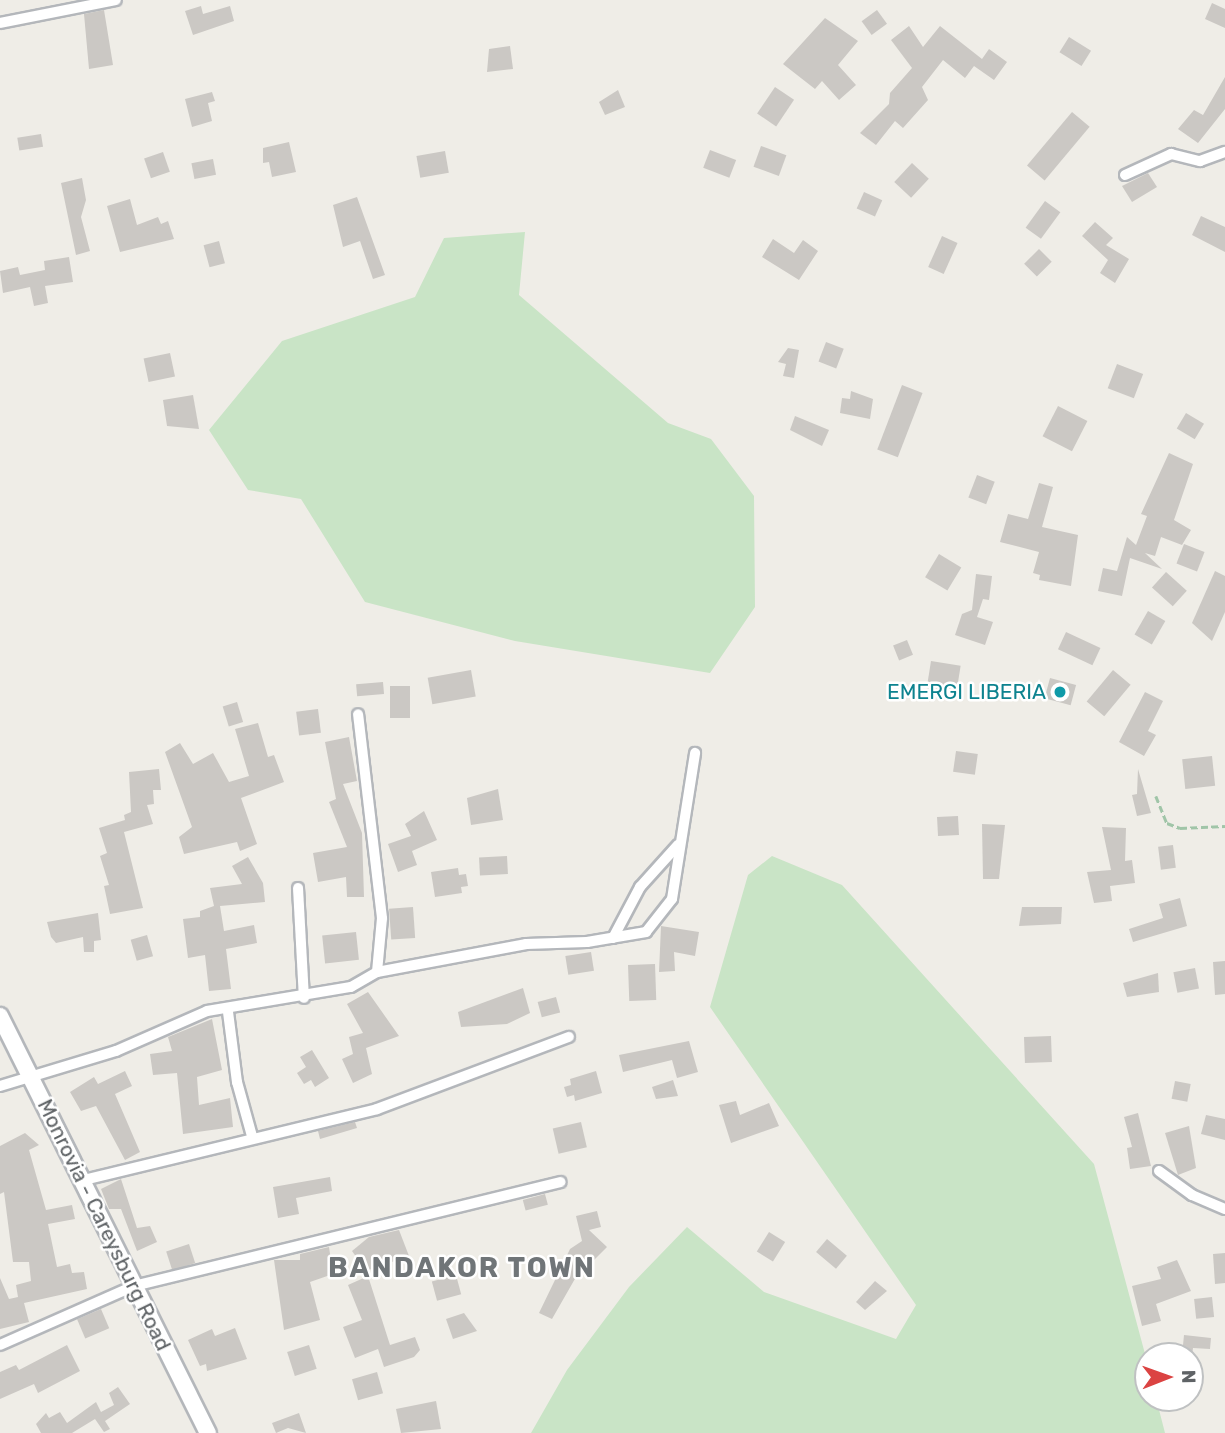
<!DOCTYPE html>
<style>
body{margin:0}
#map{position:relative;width:1225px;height:1433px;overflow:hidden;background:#efede7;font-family:Rubik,sans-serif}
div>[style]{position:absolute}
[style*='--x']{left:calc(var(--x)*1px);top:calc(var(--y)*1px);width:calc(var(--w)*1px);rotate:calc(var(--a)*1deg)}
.green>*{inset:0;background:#c9e4c6}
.building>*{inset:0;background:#cbc8c4;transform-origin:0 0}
.path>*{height:2.5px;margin-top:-1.25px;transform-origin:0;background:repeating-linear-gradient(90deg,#a0c5a8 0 7px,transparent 0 10.5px)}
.roads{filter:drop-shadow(2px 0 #b4b7bb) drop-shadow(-2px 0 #b4b7bb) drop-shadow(0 2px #b4b7bb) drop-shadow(0 -2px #b4b7bb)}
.street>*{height:10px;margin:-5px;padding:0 5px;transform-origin:5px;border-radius:5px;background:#fff}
.secondary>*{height:16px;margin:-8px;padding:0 8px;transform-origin:8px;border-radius:8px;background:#fff}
.dots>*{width:19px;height:19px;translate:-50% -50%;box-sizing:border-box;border:4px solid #fff;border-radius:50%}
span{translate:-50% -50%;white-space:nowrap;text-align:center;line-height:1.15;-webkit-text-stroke:5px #fff;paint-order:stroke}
.culture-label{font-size:21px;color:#0d838f}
.right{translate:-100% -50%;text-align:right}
.street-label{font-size:21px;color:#5f6366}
.district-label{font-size:28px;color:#707578;font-weight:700;letter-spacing:2px}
.north{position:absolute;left:1134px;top:1342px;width:70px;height:70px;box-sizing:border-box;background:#fff;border:2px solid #bfc1c2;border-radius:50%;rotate:89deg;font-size:19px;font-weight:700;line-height:28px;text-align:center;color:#5f6366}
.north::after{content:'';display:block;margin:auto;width:24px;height:32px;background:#db4342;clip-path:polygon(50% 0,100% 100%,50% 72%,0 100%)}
</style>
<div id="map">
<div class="green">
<i style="clip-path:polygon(525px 232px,519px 295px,668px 423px,711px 439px,754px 496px,755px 607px,710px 673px,515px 641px,365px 602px,301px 499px,248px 490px,209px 430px,282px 341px,415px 297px,444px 238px)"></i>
<i style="clip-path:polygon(772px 856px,842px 885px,1094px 1164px,1148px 1365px,1148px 1398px,1156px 1398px,1165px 1433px,531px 1433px,567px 1370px,629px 1287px,687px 1227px,764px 1292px,896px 1339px,916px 1305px,710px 1007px,748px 875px)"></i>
</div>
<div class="building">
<i style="clip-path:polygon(1212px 3px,1225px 9px,1225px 28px,1205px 19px)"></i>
<i style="clip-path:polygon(201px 6px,203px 14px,230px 6px,234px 21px,193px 35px,185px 11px)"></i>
<i style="clip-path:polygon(104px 10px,113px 65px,89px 69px,84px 14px)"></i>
<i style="left:877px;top:10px;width:17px;height:19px;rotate:54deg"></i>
<i style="clip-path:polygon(825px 18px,858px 41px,838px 65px,856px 85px,839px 100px,822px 81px,815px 89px,783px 64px)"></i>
<i style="clip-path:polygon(909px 26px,923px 47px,940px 26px,982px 59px,989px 49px,1007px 62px,994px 80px,974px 66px,965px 78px,943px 60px,922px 87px,928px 100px,903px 128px,895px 121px,876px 145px,860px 133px,889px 104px,890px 93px,912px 68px,891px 40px)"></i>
<i style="left:1069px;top:37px;width:26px;height:18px;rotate:32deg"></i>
<i style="clip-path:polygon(510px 46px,513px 69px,487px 72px,489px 49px)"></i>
<i style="clip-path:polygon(1225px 77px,1225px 109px,1198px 143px,1178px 129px,1194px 110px,1203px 115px)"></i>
<i style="left:775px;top:87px;width:23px;height:32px;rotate:34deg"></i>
<i style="clip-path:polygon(618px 90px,625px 107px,605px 115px,599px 102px)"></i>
<i style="clip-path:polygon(212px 92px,215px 101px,208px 103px,212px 121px,192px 127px,185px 99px)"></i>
<i style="left:1072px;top:112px;width:23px;height:70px;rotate:40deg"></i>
<i style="left:41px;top:134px;width:13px;height:24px;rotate:81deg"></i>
<i style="clip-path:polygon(289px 142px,296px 172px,272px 177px,269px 162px,263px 163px,263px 148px)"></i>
<i style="left:761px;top:146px;width:27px;height:22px;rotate:20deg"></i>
<i style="left:710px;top:150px;width:28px;height:19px;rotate:21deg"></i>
<i style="left:445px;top:151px;width:22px;height:29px;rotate:80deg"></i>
<i style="left:163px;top:152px;width:21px;height:20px;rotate:71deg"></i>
<i style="left:213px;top:159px;width:16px;height:22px;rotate:79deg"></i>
<i style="left:912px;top:163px;width:23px;height:26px;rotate:43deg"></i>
<i style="clip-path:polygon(1148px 173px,1157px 187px,1132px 202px,1122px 186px)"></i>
<i style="clip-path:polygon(82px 178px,86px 200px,81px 217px,90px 251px,76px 255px,61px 183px)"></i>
<i style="left:864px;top:192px;width:20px;height:18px;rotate:24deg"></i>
<i style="clip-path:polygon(357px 197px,385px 275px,373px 279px,360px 241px,343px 247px,333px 205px)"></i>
<i style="clip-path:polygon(130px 199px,137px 225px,158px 217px,161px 224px,168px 221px,174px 239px,120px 252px,107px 206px)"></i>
<i style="left:1045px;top:201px;width:19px;height:33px;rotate:36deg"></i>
<i style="clip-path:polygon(1201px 216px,1225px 227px,1225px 252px,1192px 235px)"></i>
<i style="clip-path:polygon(1095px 222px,1113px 238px,1106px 245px,1129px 259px,1115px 283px,1100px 273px,1108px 260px,1082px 236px)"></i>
<i style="left:942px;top:236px;width:17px;height:34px;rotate:24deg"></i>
<i style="clip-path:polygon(773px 239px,794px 253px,803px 240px,818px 251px,799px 280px,762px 257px)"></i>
<i style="left:219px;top:241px;width:23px;height:16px;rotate:75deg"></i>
<i style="left:1039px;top:249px;width:18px;height:21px;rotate:45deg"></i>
<i style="clip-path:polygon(69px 257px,73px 282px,45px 286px,48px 303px,34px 306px,30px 287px,3px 293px,0 271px,18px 267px,20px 275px,45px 270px,44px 261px)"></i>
<i style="left:826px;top:342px;width:19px;height:21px;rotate:21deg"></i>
<i style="clip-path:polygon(788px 348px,799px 350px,794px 378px,783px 376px,786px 364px,778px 362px)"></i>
<i style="left:170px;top:353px;width:24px;height:27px;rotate:78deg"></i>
<i style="left:1117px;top:364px;width:28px;height:26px;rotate:21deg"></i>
<i style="left:902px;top:385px;width:22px;height:69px;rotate:21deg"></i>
<i style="clip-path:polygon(851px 391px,873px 399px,870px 419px,840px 413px,842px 398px,850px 399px)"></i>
<i style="clip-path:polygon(193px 395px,199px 429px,167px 426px,163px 400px)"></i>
<i style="left:1058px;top:406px;width:33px;height:34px;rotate:27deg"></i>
<i style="left:1186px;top:413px;width:21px;height:18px;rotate:31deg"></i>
<i style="clip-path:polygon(795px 416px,829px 430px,822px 446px,790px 430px)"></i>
<i style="clip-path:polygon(1169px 453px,1193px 464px,1174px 520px,1191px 530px,1182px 545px,1161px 537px,1155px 556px,1145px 553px,1162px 569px,1130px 558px,1122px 596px,1098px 591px,1103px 568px,1117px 571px,1127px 537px,1136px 545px,1147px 516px,1141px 514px)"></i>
<i style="left:977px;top:475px;width:19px;height:24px;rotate:21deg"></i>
<i style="clip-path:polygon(1039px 483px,1053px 487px,1042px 527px,1078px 535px,1071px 586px,1039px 580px,1040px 575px,1033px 573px,1039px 552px,1000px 542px,1008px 514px,1028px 519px)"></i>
<i style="left:1184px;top:544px;width:22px;height:21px;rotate:21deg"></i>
<i style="left:939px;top:554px;width:26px;height:27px;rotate:31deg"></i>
<i style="clip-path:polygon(1215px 571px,1225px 576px,1225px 612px,1212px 641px,1192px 623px)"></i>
<i style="left:1166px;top:572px;width:28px;height:21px;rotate:42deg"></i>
<i style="clip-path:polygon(976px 574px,992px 576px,989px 600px,983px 599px,977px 617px,993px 622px,985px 645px,955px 635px,962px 614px,972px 610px)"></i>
<i style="left:1148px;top:611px;width:20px;height:27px;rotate:30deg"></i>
<i style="left:1066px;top:632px;width:38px;height:19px;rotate:25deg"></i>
<i style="left:907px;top:640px;width:16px;height:15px;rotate:68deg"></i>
<i style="left:931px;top:661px;width:30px;height:28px;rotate:9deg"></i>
<i style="left:471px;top:670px;width:27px;height:44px;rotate:80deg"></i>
<i style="left:1113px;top:670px;width:23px;height:41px;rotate:40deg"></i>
<i style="left:1050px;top:678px;width:27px;height:21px;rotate:15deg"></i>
<i style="left:383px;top:682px;width:12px;height:27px;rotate:85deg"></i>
<i style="left:390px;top:686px;width:20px;height:32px"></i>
<i style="clip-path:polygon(1145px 692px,1163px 701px,1148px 731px,1156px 735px,1144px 756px,1119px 742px)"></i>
<i style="left:237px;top:702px;width:21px;height:15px;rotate:73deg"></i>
<i style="left:318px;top:709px;width:24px;height:22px;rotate:83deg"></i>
<i style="clip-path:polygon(258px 723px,268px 757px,274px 755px,284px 782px,241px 798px,257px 844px,240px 851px,237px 842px,184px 854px,179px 837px,192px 827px,165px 752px,180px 743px,193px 764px,213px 753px,229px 782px,249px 776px,235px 729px)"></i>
<i style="clip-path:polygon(349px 737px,357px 781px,343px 784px,362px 833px,364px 897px,347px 897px,346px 877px,318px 882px,313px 853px,347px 847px,329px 802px,336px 799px,325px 742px)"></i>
<i style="left:956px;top:751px;width:22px;height:21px;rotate:8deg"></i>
<i style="left:1212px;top:756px;width:30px;height:30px;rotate:84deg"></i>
<i style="clip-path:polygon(159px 769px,161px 790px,153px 790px,154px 804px,147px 805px,153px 824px,124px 832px,143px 908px,110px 914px,104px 886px,109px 885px,100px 856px,107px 853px,99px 828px,125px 820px,124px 815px,131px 812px,129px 772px)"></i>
<i style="clip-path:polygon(1138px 769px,1151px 813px,1137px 816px,1132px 795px,1137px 794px)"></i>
<i style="clip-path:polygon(498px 789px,503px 820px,471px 825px,467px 798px)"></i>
<i style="clip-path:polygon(424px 811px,437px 840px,412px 851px,417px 865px,398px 872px,388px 844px,411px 836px,405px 824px)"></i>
<i style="left:958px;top:816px;width:19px;height:21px;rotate:87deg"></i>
<i style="clip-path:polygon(982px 824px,1005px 825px,999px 879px,983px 879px)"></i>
<i style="clip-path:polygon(1102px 827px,1126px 828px,1125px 861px,1132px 860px,1135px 883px,1110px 886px,1112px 901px,1094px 903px,1087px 872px,1111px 870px)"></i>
<i style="left:1173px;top:845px;width:23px;height:15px;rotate:83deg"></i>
<i style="left:507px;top:856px;width:18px;height:28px;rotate:87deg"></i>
<i style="clip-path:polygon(248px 857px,263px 883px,265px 902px,220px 906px,224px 931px,254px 925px,257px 943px,226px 949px,231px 989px,209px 991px,205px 955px,188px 958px,183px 919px,200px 917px,200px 911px,214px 906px,210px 888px,242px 884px,232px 866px)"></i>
<i style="clip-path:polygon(458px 868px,459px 875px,466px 874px,468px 886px,461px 887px,462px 893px,435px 897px,431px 872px)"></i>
<i style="clip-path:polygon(1180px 898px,1187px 926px,1133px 942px,1129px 929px,1163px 918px,1159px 904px)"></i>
<i style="left:413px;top:907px;width:31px;height:24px;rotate:86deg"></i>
<i style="clip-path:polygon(1022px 907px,1062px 907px,1061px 924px,1019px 926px)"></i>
<i style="clip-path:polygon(98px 913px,101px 940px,94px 941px,94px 952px,84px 952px,83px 937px,56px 943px,51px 937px,47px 922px)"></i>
<i style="clip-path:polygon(661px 926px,699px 932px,695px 956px,674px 952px,675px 971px,659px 972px)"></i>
<i style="left:356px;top:932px;width:28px;height:34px;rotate:84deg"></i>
<i style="left:147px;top:935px;width:22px;height:17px;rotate:74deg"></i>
<i style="left:591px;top:952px;width:19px;height:26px;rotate:81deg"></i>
<i style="clip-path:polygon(1225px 961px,1225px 994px,1215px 995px,1213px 962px)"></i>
<i style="left:655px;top:964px;width:36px;height:27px;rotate:88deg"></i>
<i style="left:1195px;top:968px;width:21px;height:22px;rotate:79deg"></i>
<i style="clip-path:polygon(1158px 973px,1159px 992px,1127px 997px,1123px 983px)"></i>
<i style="clip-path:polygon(523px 988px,530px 1013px,507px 1024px,461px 1027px,458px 1012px)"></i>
<i style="clip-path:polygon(368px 992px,399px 1036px,366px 1048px,372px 1074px,353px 1083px,342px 1059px,353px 1054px,349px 1037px,363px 1033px,347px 1004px)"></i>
<i style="left:556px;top:997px;width:16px;height:19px;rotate:75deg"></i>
<i style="clip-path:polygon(212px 1019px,222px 1070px,197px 1077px,199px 1105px,230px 1098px,233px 1127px,183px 1134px,177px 1073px,153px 1075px,150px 1054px,172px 1051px,168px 1037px)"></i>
<i style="left:1051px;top:1036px;width:26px;height:27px;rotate:88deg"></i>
<i style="clip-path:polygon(689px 1041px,698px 1072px,677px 1078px,672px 1060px,623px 1072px,619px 1055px)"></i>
<i style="clip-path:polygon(312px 1050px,329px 1078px,315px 1087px,311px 1080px,304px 1084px,297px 1073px,306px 1067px,300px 1057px)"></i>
<i style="clip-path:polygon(125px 1071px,132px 1086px,115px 1094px,140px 1152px,125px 1160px,96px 1106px,81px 1111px,70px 1092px,94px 1077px,98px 1084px)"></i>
<i style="clip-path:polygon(596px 1071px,602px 1093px,575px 1101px,574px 1095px,567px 1097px,564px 1087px,571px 1085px,570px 1079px)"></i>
<i style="clip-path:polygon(673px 1080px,678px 1096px,656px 1099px,652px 1087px)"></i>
<i style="left:1175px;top:1081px;width:16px;height:18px;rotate:11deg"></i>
<i style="clip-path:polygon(736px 1101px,740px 1115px,769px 1103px,779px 1126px,731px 1143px,719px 1105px)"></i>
<i style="clip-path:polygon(1138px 1113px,1151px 1166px,1130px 1169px,1127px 1148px,1132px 1147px,1124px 1117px)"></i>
<i style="clip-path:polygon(1206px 1115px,1225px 1119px,1225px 1140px,1201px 1134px)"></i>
<i style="clip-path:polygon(355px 1122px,357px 1128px,320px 1139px,318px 1131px)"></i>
<i style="left:581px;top:1122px;width:26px;height:29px;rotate:77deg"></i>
<i style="clip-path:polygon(1189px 1126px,1196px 1168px,1178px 1175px,1165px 1133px)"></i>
<i style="clip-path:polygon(25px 1133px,39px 1145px,29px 1150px,46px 1210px,72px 1205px,75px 1219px,48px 1224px,57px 1267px,70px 1264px,72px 1273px,84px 1272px,87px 1289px,24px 1303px,29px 1322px,0 1329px,0 1278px,9px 1299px,18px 1297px,16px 1285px,31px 1281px,29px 1262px,13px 1262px,4px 1192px,0 1194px,0 1146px)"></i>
<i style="clip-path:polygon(330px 1177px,332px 1191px,296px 1198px,299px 1214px,278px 1218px,273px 1187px)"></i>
<i style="clip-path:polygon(121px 1179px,137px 1228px,150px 1226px,157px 1242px,137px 1251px,121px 1209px,109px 1209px,101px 1189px)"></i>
<i style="left:545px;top:1194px;width:11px;height:23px;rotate:75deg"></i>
<i style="clip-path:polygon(597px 1211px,601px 1227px,589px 1230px,607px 1247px,593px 1261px,588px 1256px,552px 1319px,539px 1313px,570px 1249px,582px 1241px,576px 1216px)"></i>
<i style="clip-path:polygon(399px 1230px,409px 1256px,366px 1271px,352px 1251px,369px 1237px)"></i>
<i style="left:769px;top:1232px;width:19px;height:23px;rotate:32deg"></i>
<i style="left:827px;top:1239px;width:26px;height:17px;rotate:40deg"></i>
<i style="left:189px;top:1244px;width:20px;height:24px;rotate:72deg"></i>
<i style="clip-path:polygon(329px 1247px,333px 1274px,310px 1282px,320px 1320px,284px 1330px,274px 1260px,300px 1260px,300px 1254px)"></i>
<i style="clip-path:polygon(1225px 1253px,1225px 1283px,1215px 1284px,1213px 1254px)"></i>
<i style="clip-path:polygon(1177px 1260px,1191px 1291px,1156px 1304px,1161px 1321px,1142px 1326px,1132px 1286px,1161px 1279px,1157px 1267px)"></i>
<i style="left:456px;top:1275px;width:20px;height:25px;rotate:75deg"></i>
<i style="clip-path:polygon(368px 1276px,390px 1345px,415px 1337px,420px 1350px,414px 1357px,384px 1367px,378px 1349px,355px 1358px,343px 1327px,362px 1320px,348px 1285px)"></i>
<i style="clip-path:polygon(875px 1281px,887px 1291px,865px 1310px,856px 1302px)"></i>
<i style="left:1212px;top:1297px;width:20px;height:18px;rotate:84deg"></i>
<i style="left:101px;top:1309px;width:21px;height:26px;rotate:67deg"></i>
<i style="clip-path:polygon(464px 1313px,477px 1331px,453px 1339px,446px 1319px)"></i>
<i style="clip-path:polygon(235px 1328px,247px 1359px,207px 1371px,206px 1364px,200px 1366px,188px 1340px,212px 1329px,215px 1336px)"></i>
<i style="clip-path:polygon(1184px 1335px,1211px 1338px,1210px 1349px,1193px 1348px,1192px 1356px,1182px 1355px)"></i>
<i style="clip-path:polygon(67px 1345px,80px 1371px,38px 1393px,34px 1384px,0 1399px,0 1372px,16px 1365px,19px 1370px)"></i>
<i style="left:309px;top:1345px;width:25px;height:23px;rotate:72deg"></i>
<i style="left:377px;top:1372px;width:22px;height:26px;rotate:74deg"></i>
<i style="clip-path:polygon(118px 1387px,130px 1404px,105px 1421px,110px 1429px,104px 1432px,95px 1419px,72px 1433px,41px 1433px,36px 1424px,46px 1413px,49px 1418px,60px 1412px,67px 1423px,96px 1402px,101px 1412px,114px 1405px,109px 1393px)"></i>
<i style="clip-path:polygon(436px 1401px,441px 1429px,401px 1433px,396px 1409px)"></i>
<i style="clip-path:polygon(299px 1413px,306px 1433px,288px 1428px,276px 1433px,272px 1423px)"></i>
</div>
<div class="path">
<i style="--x:1156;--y:796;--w:29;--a:68"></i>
<i style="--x:1167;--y:823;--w:14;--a:21"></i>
<i style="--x:1180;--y:828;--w:45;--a:-2.5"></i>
</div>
<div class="roads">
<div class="street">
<i style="--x:0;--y:23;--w:118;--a:-11.2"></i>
<i style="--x:1125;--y:175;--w:51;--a:-24.5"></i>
<i style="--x:1171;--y:154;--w:30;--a:14"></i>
<i style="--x:1200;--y:161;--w:27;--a:-20"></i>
<i style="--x:298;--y:888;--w:110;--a:86.9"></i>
<i style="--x:613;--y:938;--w:58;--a:-62.1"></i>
<i style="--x:640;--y:887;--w:57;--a:-47.9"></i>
<i style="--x:377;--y:972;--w:152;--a:-10.6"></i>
<i style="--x:526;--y:944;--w:61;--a:-1.9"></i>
<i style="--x:587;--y:942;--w:60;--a:-9.6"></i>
<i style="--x:646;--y:932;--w:42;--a:-51.8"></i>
<i style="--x:672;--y:899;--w:148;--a:-81"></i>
<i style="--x:228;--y:1012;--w:71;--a:82.7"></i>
<i style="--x:237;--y:1082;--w:56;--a:74.5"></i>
<i style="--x:0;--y:1086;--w:121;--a:-16.8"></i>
<i style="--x:116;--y:1051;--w:99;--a:-23.7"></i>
<i style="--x:207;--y:1011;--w:146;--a:-9.5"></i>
<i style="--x:351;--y:987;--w:30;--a:-30"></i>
<i style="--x:377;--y:972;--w:54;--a:-84.7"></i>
<i style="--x:382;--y:918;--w:205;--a:-96.7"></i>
<i style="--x:1159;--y:1171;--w:41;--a:36"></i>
<i style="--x:1192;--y:1195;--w:36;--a:23"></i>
<i style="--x:84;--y:1180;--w:301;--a:-13.6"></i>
<i style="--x:377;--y:1109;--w:205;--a:-20.6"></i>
<i style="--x:0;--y:1345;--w:146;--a:-23.8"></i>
<i style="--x:134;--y:1286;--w:439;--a:-13.7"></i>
</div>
<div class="secondary">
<i style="--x:0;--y:1016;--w:466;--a:63.5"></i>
</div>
</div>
<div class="dots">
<i style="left:1060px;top:692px;background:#0f9aa8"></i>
</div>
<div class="culture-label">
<span class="right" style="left:1046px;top:692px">EMERGI LIBERIA</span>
</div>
<div class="street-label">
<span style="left:104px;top:1225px;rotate:64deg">Monrovia - Careysburg Road</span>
</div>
<div class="district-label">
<span style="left:462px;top:1268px">BANDAKOR TOWN</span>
</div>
<div class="north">N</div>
</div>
